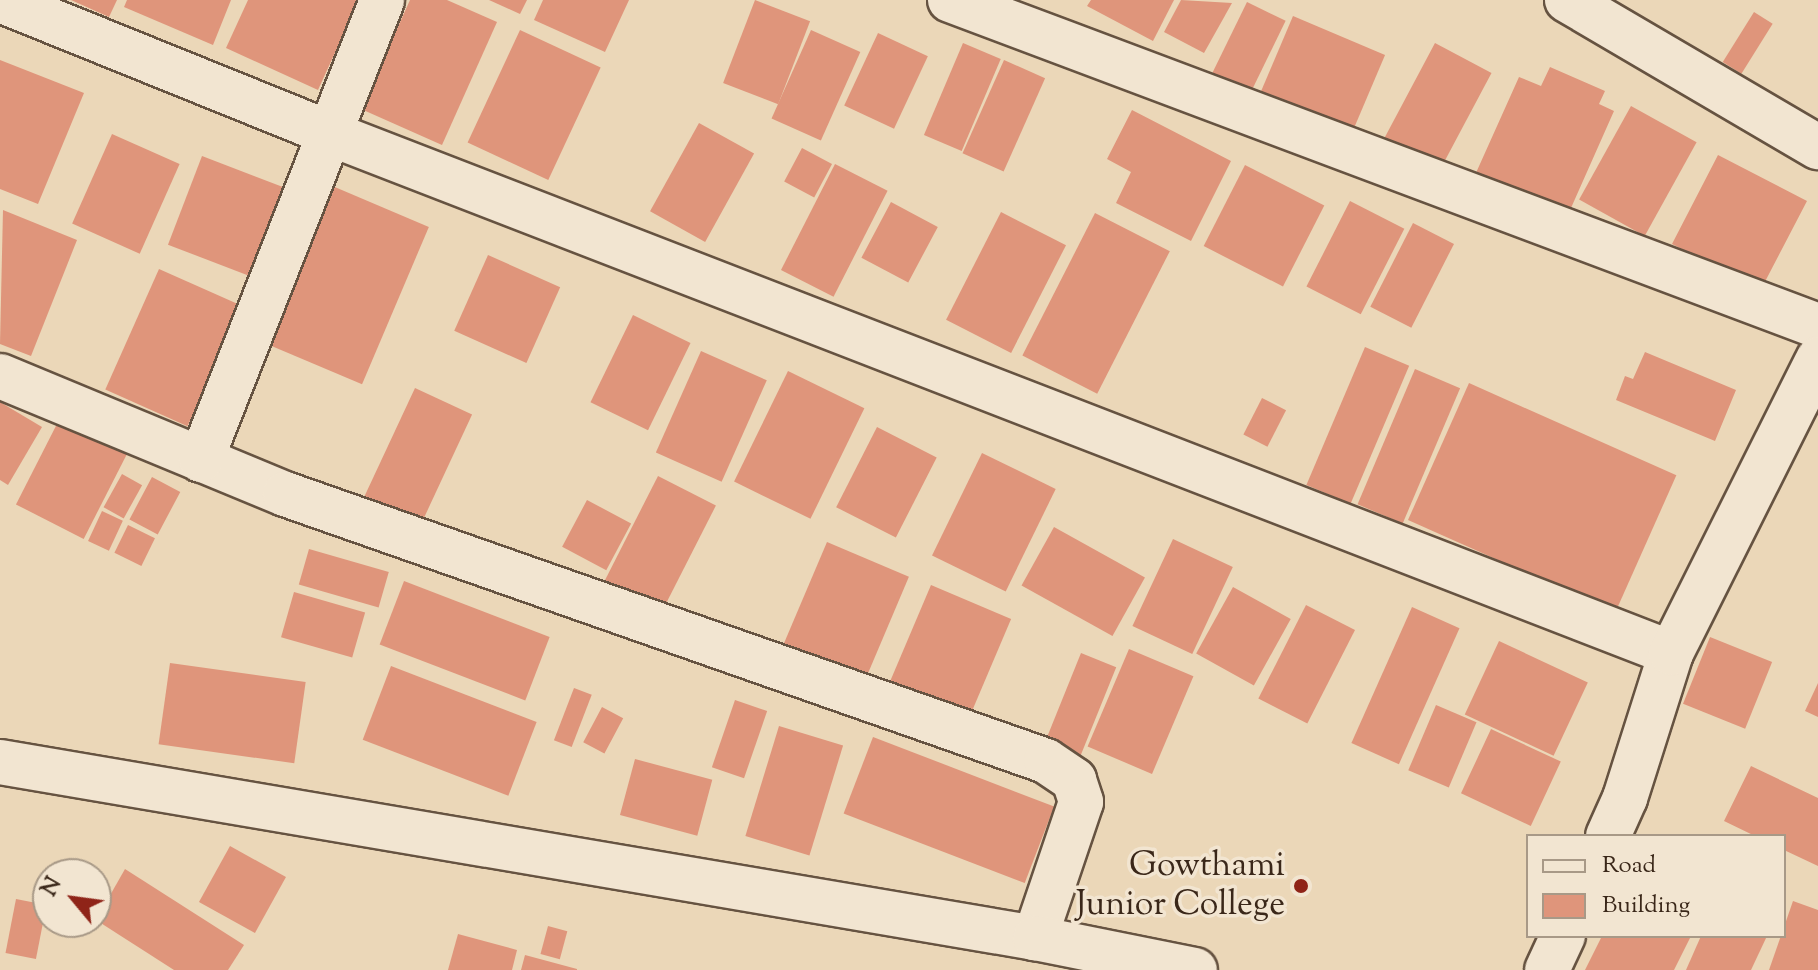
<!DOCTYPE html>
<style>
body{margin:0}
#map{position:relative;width:1818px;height:970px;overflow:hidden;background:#ebd7b8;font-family:"Sorts Mill Goudy",serif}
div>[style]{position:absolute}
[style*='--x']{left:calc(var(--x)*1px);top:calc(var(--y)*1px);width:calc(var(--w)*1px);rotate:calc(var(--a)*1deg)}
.building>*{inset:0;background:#df957b;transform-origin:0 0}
.roads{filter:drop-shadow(2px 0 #665341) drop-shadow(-2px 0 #665341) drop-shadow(0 2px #665341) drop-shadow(0 -2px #665341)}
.street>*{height:44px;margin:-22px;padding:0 22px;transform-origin:22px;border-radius:22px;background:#f2e5d1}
.dots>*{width:22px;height:22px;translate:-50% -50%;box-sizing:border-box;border:4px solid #f2e5d1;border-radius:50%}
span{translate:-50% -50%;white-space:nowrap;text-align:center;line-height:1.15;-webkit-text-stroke:7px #f2e5d1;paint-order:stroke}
.poi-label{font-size:34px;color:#3a2719}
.right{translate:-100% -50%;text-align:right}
.legend{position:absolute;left:1526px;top:834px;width:260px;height:104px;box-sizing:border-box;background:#f2e5d1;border:2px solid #a89987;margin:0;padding:10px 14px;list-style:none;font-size:24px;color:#3a2719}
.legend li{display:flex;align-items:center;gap:16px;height:40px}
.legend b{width:40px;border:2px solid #a89987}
.north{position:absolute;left:32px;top:858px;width:80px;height:80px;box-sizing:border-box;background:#f2e5d1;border:2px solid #a89987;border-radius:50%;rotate:299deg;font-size:22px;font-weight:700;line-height:32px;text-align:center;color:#3a2719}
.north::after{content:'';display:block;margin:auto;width:28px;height:36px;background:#8f2418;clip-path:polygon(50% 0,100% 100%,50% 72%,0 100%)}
</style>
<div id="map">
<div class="building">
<i style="clip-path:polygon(71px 0,117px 0,109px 17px)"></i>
<i style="clip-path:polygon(127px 0,231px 0,213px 45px,124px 7px)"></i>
<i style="clip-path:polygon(248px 0,359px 0,318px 90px,226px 48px)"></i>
<i style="clip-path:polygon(410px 0,447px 0,497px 22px,442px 145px,361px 109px)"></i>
<i style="clip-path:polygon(489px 0,527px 0,520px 14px)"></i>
<i style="clip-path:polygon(543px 0,629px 0,605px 52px,534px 20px)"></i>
<i style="left:755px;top:0;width:59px;height:89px;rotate:21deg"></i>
<i style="clip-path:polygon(1091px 0,1174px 0,1153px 41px,1087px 6px)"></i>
<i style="clip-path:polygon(1181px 0,1232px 3px,1204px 53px,1164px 32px)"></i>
<i style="left:1247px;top:2px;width:43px;height:83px;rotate:26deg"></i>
<i style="left:1754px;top:12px;width:22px;height:59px;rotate:32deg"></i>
<i style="left:1293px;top:16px;width:100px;height:100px;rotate:23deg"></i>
<i style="left:520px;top:30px;width:89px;height:124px;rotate:25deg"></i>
<i style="left:811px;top:30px;width:54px;height:97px;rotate:24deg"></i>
<i style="left:878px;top:33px;width:55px;height:80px;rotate:25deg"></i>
<i style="left:963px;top:43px;width:41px;height:100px;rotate:23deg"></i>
<i style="left:1435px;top:43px;width:64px;height:117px;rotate:28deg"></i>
<i style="clip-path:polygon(0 60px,84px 93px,38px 204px,0 189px)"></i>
<i style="left:1004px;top:60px;width:45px;height:102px;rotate:24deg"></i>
<i style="clip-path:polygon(1550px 67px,1605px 91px,1599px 104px,1614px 111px,1563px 226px,1471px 184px,1519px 77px,1541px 86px)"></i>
<i style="left:1631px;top:106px;width:75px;height:107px;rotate:29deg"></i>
<i style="clip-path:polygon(1132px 110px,1231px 161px,1191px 241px,1116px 203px,1131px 172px,1107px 159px)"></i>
<i style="left:699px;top:123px;width:63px;height:101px;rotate:29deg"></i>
<i style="left:112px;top:134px;width:74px;height:98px;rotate:24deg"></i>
<i style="left:802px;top:148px;width:34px;height:38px;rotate:28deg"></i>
<i style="clip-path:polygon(1718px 155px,1807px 201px,1757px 297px,1719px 268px,1672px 244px)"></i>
<i style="left:202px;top:156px;width:93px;height:95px;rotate:21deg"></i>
<i style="left:835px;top:164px;width:59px;height:119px;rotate:27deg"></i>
<i style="left:1245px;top:165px;width:89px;height:91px;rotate:27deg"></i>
<i style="left:323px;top:182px;width:115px;height:171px;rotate:23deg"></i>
<i style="left:1350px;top:201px;width:61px;height:96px;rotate:27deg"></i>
<i style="left:891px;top:202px;width:53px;height:63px;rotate:28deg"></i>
<i style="clip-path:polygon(3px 210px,77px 240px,31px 356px,0 344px)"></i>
<i style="left:1001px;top:212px;width:73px;height:121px;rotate:27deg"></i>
<i style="left:1095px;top:213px;width:84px;height:160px;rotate:27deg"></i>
<i style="left:1413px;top:223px;width:46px;height:94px;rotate:27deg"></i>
<i style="left:488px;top:255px;width:79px;height:83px;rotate:24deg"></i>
<i style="left:159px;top:269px;width:90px;height:132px;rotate:24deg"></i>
<i style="left:633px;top:315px;width:64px;height:97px;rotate:26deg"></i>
<i style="left:1365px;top:347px;width:48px;height:150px;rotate:23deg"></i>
<i style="left:701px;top:351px;width:72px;height:111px;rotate:24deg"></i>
<i style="clip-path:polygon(1645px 352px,1736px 390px,1715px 441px,1616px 400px,1625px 376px,1633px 379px)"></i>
<i style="left:1415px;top:369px;width:49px;height:147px;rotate:23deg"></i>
<i style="left:788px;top:371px;width:85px;height:123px;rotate:26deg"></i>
<i style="left:1469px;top:383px;width:227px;height:150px;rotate:24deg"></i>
<i style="left:415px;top:388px;width:63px;height:122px;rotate:25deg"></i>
<i style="left:1262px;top:398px;width:27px;height:41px;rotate:27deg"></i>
<i style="clip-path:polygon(0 402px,42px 427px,8px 485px,0 480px)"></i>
<i style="left:60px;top:418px;width:76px;height:97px;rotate:27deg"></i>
<i style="left:877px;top:427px;width:67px;height:90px;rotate:27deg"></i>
<i style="left:982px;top:453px;width:82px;height:114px;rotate:26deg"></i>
<i style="left:122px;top:474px;width:23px;height:38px;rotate:29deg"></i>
<i style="left:658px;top:476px;width:65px;height:118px;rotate:27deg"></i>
<i style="left:152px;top:477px;width:32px;height:48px;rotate:28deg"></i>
<i style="left:587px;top:500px;width:50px;height:53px;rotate:28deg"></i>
<i style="left:102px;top:511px;width:23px;height:33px;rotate:25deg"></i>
<i style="left:128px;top:525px;width:30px;height:31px;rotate:26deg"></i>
<i style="left:1054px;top:527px;width:104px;height:67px;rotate:29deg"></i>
<i style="left:1173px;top:539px;width:66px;height:96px;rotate:25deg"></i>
<i style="left:827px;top:542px;width:89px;height:115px;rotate:23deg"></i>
<i style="left:309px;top:549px;width:83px;height:37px;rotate:16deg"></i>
<i style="left:404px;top:581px;width:156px;height:68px;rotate:21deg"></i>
<i style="left:931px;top:585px;width:87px;height:113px;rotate:23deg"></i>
<i style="left:1233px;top:587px;width:66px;height:76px;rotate:29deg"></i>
<i style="left:294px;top:592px;width:74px;height:47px;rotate:16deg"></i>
<i style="left:1306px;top:605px;width:55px;height:105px;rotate:27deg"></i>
<i style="left:1412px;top:607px;width:52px;height:149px;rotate:24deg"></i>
<i style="left:1710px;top:637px;width:67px;height:72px;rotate:22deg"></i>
<i style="left:1499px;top:641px;width:98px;height:81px;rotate:25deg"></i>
<i style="left:1129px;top:649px;width:70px;height:106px;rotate:23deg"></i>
<i style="left:1081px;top:653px;width:38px;height:101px;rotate:22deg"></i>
<i style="left:170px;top:663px;width:137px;height:82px;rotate:8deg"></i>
<i style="left:391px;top:666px;width:156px;height:79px;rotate:21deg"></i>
<i style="clip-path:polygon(1818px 683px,1818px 717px,1805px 711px)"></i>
<i style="left:574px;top:688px;width:19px;height:56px;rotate:21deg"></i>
<i style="left:735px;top:700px;width:34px;height:71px;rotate:19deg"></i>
<i style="left:1436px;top:705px;width:44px;height:71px;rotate:23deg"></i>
<i style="left:602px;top:707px;width:24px;height:40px;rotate:28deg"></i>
<i style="left:779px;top:726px;width:67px;height:115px;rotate:17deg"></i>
<i style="left:1491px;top:729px;width:77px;height:71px;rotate:25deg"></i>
<i style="left:873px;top:737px;width:194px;height:82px;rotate:21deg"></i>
<i style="left:635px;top:759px;width:80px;height:58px;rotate:15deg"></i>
<i style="clip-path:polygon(1751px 766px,1818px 798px,1818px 866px,1784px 850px,1784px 836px,1755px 836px,1724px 821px)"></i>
<i style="left:230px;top:846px;width:64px;height:64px;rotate:29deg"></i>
<i style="clip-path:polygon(125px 869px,244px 945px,228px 970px,174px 970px,96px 920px)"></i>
<i style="left:16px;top:899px;width:31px;height:55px;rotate:11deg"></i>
<i style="clip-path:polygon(1793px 901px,1818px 910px,1818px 970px,1769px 970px)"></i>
<i style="left:548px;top:926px;width:20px;height:29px;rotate:15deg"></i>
<i style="clip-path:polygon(458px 934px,517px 950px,512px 970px,448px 970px)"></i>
<i style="clip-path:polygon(1602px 936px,1691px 936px,1674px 970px,1585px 970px)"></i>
<i style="clip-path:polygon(1701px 936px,1767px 936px,1751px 970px,1686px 970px)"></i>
<i style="clip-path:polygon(525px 955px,577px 969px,577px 970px,521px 970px)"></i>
</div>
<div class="roads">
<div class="street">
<i style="--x:0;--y:0;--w:357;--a:22"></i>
<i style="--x:331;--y:134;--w:1437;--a:21.17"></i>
<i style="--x:950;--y:0;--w:927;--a:20.58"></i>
<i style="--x:1567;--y:0;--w:291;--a:30.4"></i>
<i style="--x:0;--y:376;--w:308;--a:22.5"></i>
<i style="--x:285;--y:494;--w:806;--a:19.33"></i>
<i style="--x:1046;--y:761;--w:34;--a:34"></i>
<i style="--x:1074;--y:780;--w:23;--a:72"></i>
<i style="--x:1081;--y:802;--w:144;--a:108.7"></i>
<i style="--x:201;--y:460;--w:494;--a:-68.5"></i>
<i style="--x:0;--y:762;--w:1050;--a:9.65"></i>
<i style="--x:1035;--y:938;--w:163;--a:11.3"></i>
<i style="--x:1608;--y:836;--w:42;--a:-65.9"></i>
<i style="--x:1625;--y:798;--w:152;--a:-72.4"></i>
<i style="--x:1671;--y:653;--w:329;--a:-63.4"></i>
<i style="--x:1547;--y:970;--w:38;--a:-65"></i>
</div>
</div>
<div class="dots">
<i style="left:1301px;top:886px;background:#8f2418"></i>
</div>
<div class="poi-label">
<span class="right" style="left:1285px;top:886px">Gowthami<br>Junior College</span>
</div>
<ul class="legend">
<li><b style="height:10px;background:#f2e5d1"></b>Road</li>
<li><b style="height:22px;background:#df957b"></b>Building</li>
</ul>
<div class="north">N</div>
</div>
